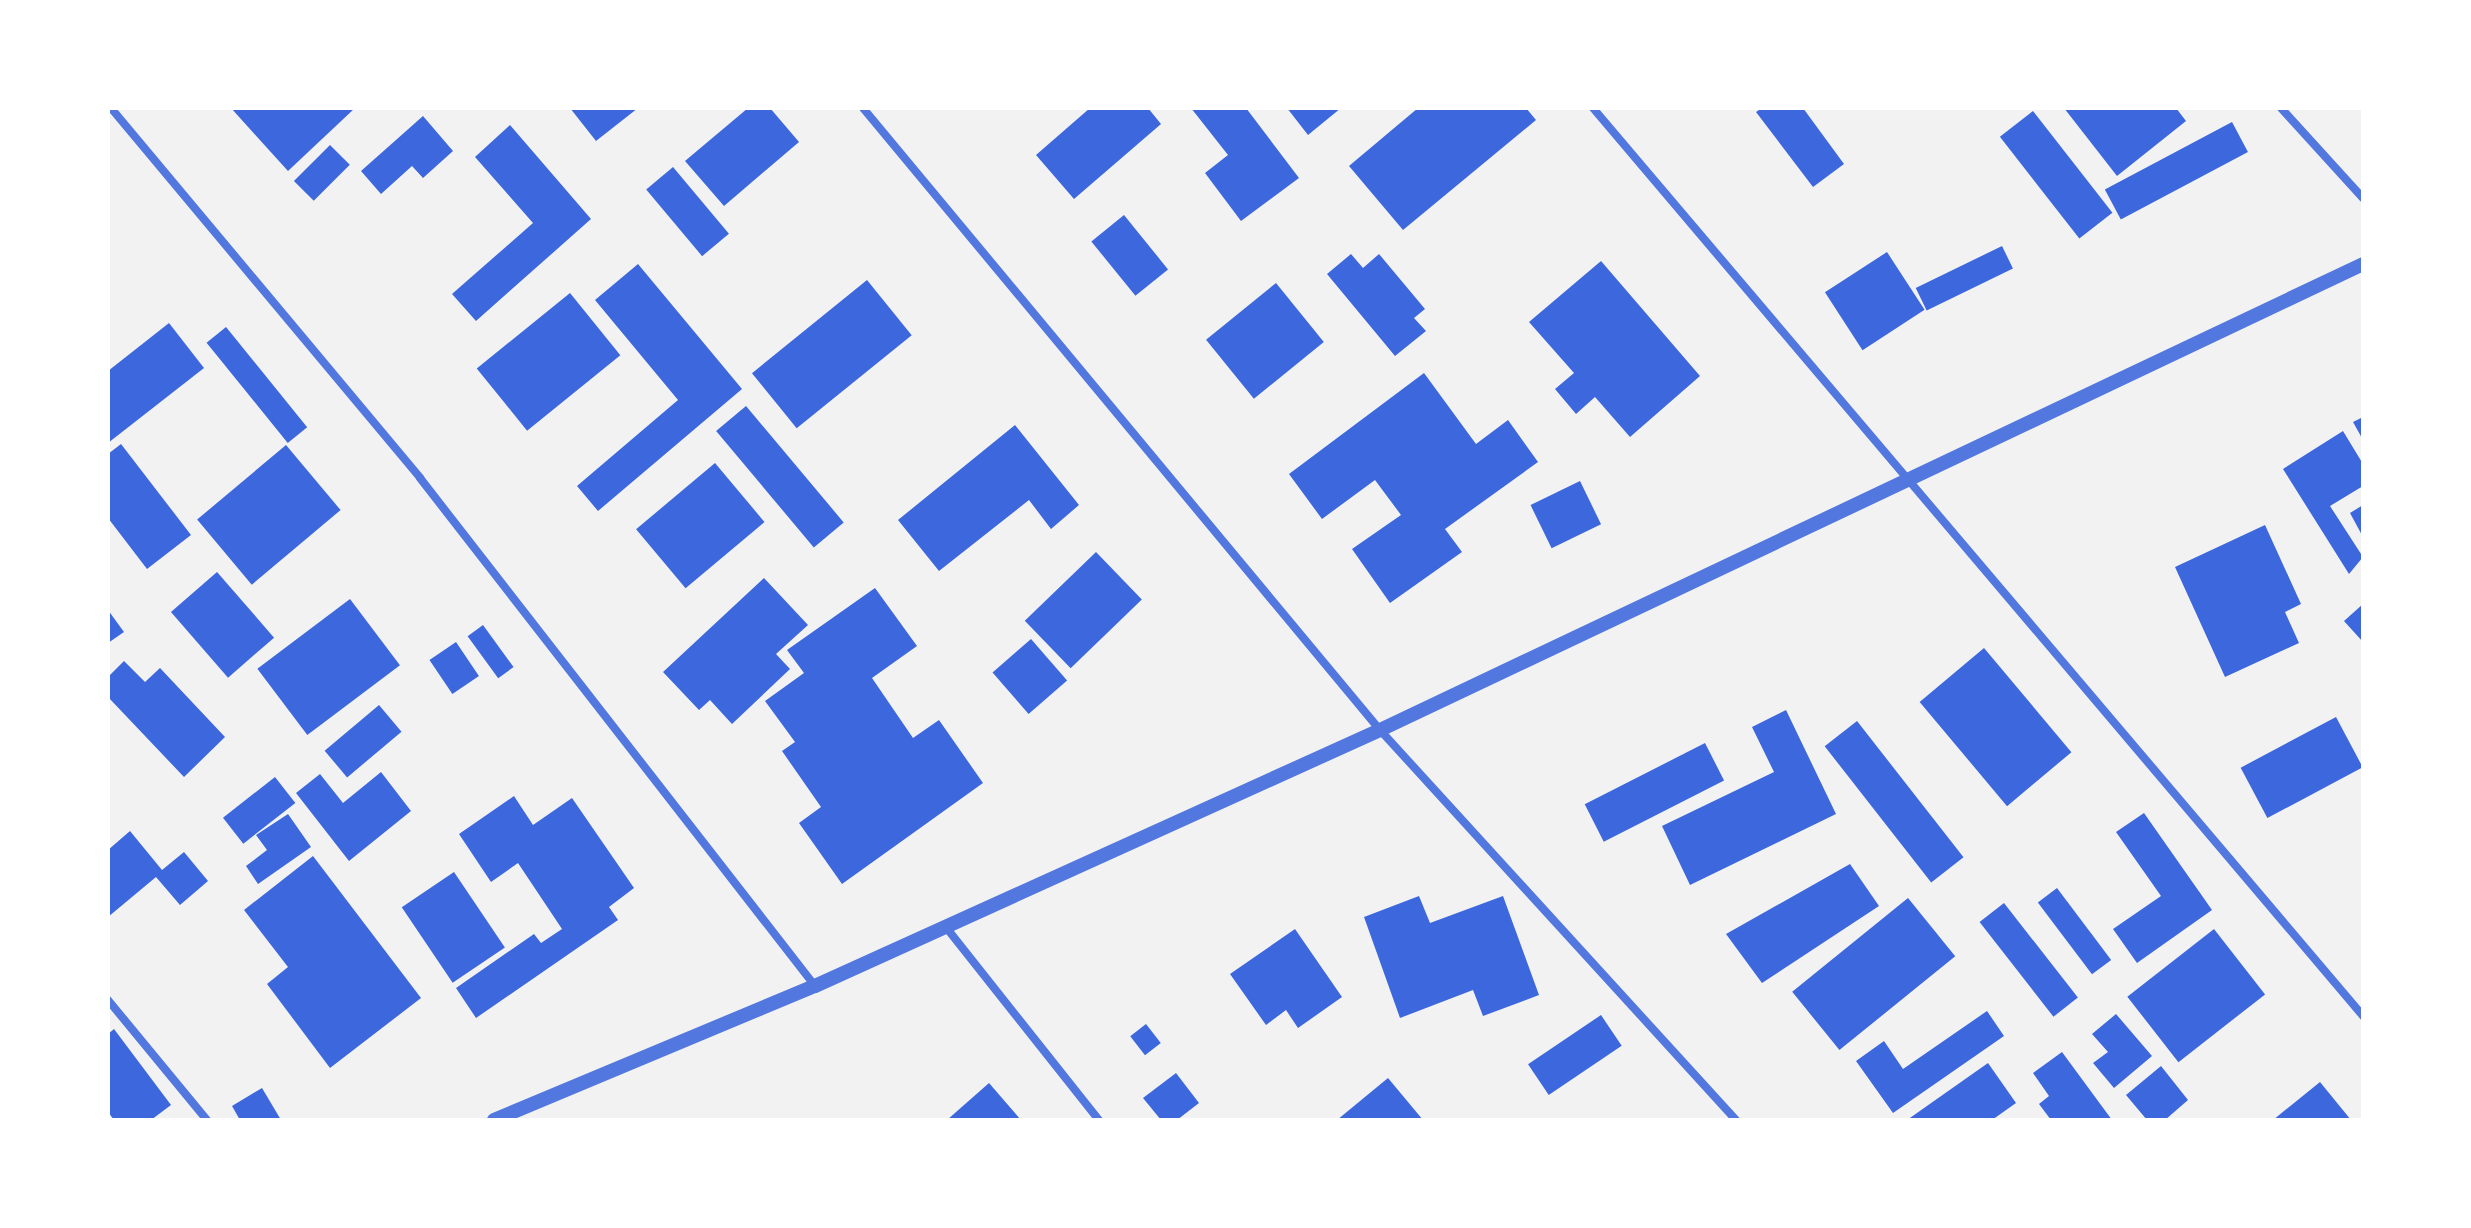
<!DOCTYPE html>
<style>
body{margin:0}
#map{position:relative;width:2471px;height:1228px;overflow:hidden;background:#f2f2f2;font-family:"Fira Sans",sans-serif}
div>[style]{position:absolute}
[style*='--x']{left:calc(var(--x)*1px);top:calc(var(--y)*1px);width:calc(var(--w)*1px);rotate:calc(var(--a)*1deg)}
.building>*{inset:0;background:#3d67dc;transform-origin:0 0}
.minor>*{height:8px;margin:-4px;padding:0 4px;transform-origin:4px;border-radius:4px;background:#5277de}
.tertiary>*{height:14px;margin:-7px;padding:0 7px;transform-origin:7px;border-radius:7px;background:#5277de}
span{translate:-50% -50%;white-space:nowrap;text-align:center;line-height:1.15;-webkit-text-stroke:8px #fff;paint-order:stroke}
.frame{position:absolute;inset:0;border:110px solid #fff;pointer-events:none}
</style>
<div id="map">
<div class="building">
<i style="clip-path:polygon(231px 108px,355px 108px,288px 171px)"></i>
<i style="clip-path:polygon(570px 108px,638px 108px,596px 141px)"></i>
<i style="clip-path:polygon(748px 108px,770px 108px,799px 142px,724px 206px,685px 161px)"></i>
<i style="clip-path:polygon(1090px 108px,1148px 108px,1161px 124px,1074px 199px,1036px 155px)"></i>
<i style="clip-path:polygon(1191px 108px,1246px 108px,1299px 178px,1241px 221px,1205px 173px,1228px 155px)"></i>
<i style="clip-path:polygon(1287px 108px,1341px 108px,1308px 135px)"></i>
<i style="clip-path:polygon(1418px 108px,1526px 108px,1536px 120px,1403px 230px,1349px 166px)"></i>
<i style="clip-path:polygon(1762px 108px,1803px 108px,1844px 164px,1813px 187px,1756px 112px)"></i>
<i style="clip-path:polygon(2064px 108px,2176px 108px,2186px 121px,2117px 176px)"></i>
<i style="left:2033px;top:111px;width:129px;height:42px;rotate:52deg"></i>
<i style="clip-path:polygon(423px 116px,453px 151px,423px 178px,412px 166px,381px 194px,361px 171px)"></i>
<i style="left:2232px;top:122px;width:34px;height:144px;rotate:62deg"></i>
<i style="clip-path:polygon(510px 125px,591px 219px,476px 321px,452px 294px,533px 223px,475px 157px)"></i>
<i style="left:330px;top:145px;width:28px;height:51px;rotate:45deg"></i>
<i style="left:673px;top:167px;width:87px;height:35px;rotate:50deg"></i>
<i style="left:1124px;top:215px;width:70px;height:42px;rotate:51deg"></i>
<i style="left:2002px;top:246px;width:25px;height:96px;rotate:64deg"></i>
<i style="left:1887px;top:252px;width:69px;height:74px;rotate:57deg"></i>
<i style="clip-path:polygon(1351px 254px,1363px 268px,1379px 254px,1425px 309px,1414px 318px,1426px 331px,1395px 356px,1327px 274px)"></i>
<i style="clip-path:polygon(1601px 261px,1700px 376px,1630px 437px,1595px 397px,1576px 414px,1555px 389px,1574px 373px,1529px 322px)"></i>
<i style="clip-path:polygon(638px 264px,742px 389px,598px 511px,577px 486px,678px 400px,595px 300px)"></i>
<i style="left:867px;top:280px;width:71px;height:148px;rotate:51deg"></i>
<i style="left:1276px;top:283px;width:76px;height:90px;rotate:51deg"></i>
<i style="left:570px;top:293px;width:80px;height:120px;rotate:51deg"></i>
<i style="clip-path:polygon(169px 323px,204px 368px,108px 443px,108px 371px)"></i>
<i style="left:226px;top:327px;width:129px;height:25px;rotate:51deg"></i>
<i style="clip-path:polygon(1424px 373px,1476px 444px,1508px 420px,1538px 462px,1445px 529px,1462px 552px,1390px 603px,1352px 549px,1401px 515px,1375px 480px,1322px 519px,1289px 474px)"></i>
<i style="left:746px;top:406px;width:152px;height:39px;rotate:50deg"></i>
<i style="clip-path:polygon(2363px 417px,2363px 440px,2353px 422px)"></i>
<i style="clip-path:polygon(1015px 425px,1079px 505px,1051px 529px,1029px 500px,939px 571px,898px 520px)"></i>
<i style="clip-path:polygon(2343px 431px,2363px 464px,2363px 486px,2330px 506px,2363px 557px,2349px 574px,2283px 469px)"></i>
<i style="clip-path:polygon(121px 444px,191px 535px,147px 569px,108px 518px,108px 454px)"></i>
<i style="left:286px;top:445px;width:85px;height:116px;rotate:50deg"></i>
<i style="left:715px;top:463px;width:77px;height:103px;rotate:50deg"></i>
<i style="left:1580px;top:481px;width:48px;height:55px;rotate:64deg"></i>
<i style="clip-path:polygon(2363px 505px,2363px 537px,2350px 513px)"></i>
<i style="clip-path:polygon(2265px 525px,2301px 604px,2285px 612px,2299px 643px,2225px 677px,2175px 567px)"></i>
<i style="left:1096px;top:552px;width:66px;height:99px;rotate:46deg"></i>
<i style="left:217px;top:572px;width:87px;height:61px;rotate:49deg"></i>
<i style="clip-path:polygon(764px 578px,808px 625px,776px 654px,790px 669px,732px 724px,710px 700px,699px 710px,663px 672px)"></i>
<i style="clip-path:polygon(875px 588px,917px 646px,872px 678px,913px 738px,939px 720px,983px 783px,842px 884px,799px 823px,821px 807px,782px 751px,795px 742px,765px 701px,804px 673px,787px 650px)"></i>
<i style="left:350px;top:599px;width:83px;height:116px;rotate:53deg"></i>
<i style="clip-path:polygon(2363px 604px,2363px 642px,2344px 621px)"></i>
<i style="clip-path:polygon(108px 610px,124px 632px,108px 643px)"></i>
<i style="left:483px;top:625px;width:52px;height:19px;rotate:54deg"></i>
<i style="left:1031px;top:639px;width:55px;height:51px;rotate:49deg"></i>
<i style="left:456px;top:642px;width:41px;height:32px;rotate:56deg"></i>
<i style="left:1984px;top:648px;width:136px;height:84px;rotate:50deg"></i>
<i style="clip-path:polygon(124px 661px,145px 682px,160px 668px,225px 737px,184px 777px,108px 697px,108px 677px)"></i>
<i style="left:379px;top:705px;width:35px;height:71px;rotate:50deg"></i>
<i style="clip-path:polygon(1786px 710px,1836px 814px,1690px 885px,1662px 826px,1774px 772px,1752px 727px)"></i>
<i style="left:2336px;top:717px;width:57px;height:108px;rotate:62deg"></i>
<i style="left:1857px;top:721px;width:173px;height:41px;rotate:52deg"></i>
<i style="left:1705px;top:743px;width:42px;height:135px;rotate:63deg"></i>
<i style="clip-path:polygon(381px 772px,411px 811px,349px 861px,296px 793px,320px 774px,343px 803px)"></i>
<i style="left:275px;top:777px;width:33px;height:66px;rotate:52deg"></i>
<i style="clip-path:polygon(514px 796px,533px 825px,572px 798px,634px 888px,609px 907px,618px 920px,476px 1018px,456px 988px,534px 934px,541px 943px,562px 929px,518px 863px,491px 882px,459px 834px)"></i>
<i style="clip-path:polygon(2144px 813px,2212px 910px,2137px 963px,2113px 929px,2161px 896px,2116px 832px)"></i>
<i style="clip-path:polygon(288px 814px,311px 847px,258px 884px,246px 866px,267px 850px,256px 835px)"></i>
<i style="clip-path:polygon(130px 831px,162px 870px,184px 852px,208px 881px,180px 905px,156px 877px,108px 917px,108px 850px)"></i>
<i style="clip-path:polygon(313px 856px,421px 998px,330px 1068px,267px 984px,288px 967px,244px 910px)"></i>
<i style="clip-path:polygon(1850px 864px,1879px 906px,1762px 983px,1726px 934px)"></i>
<i style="left:454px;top:872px;width:91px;height:63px;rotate:56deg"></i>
<i style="left:2057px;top:888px;width:90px;height:24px;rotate:53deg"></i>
<i style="clip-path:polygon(1419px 896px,1430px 923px,1503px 896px,1539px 995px,1483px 1016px,1473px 990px,1400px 1018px,1364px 917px)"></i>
<i style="left:1908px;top:898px;width:75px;height:149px;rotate:51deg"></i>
<i style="left:2004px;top:903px;width:120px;height:31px;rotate:52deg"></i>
<i style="clip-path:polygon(1295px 929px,1342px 997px,1298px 1028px,1286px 1010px,1266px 1025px,1230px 974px)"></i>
<i style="left:2214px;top:929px;width:83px;height:110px;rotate:52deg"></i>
<i style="clip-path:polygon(1987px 1011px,2004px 1036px,1893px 1113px,1856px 1061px,1884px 1041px,1903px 1069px)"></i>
<i style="clip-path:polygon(2116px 1014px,2152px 1056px,2114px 1088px,2093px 1063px,2108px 1052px,2092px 1034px)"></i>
<i style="left:1601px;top:1015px;width:37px;height:88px;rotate:56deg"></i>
<i style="left:1146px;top:1024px;width:24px;height:20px;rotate:52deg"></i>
<i style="clip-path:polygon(114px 1029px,171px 1105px,151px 1120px,114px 1120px,108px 1112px,108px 1034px)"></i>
<i style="clip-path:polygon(2062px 1052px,2112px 1120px,2051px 1120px,2039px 1104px,2049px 1096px,2033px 1073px)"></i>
<i style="clip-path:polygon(1988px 1063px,2016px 1103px,1992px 1120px,1907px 1120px)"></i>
<i style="clip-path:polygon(2161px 1066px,2188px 1100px,2165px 1120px,2147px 1120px,2126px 1095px)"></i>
<i style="clip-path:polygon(1176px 1073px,1199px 1103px,1177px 1120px,1161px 1120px,1143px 1098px)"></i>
<i style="clip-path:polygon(1388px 1078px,1423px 1120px,1337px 1120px)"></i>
<i style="clip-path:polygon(2320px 1082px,2351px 1120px,2273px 1120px)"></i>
<i style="clip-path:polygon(989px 1083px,1021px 1120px,947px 1120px)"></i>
<i style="clip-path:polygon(262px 1088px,281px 1120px,240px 1120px,232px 1106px)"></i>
</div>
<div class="minor">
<i style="--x:111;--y:108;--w:482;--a:50.1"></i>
<i style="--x:420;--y:478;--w:643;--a:52.13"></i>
<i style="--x:863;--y:108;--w:809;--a:50.27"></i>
<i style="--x:1380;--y:730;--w:528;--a:47.61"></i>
<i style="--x:1593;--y:108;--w:1191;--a:49.7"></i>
<i style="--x:2281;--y:108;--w:122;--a:47.7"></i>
<i style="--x:945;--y:926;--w:248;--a:51.6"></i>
<i style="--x:108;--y:1000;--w:156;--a:50.5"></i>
</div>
<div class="tertiary">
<i style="--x:494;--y:1120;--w:348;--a:-22.7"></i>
<i style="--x:815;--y:986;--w:620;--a:-24.38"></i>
<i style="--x:1380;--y:730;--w:1088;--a:-25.36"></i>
</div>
<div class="frame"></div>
</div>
